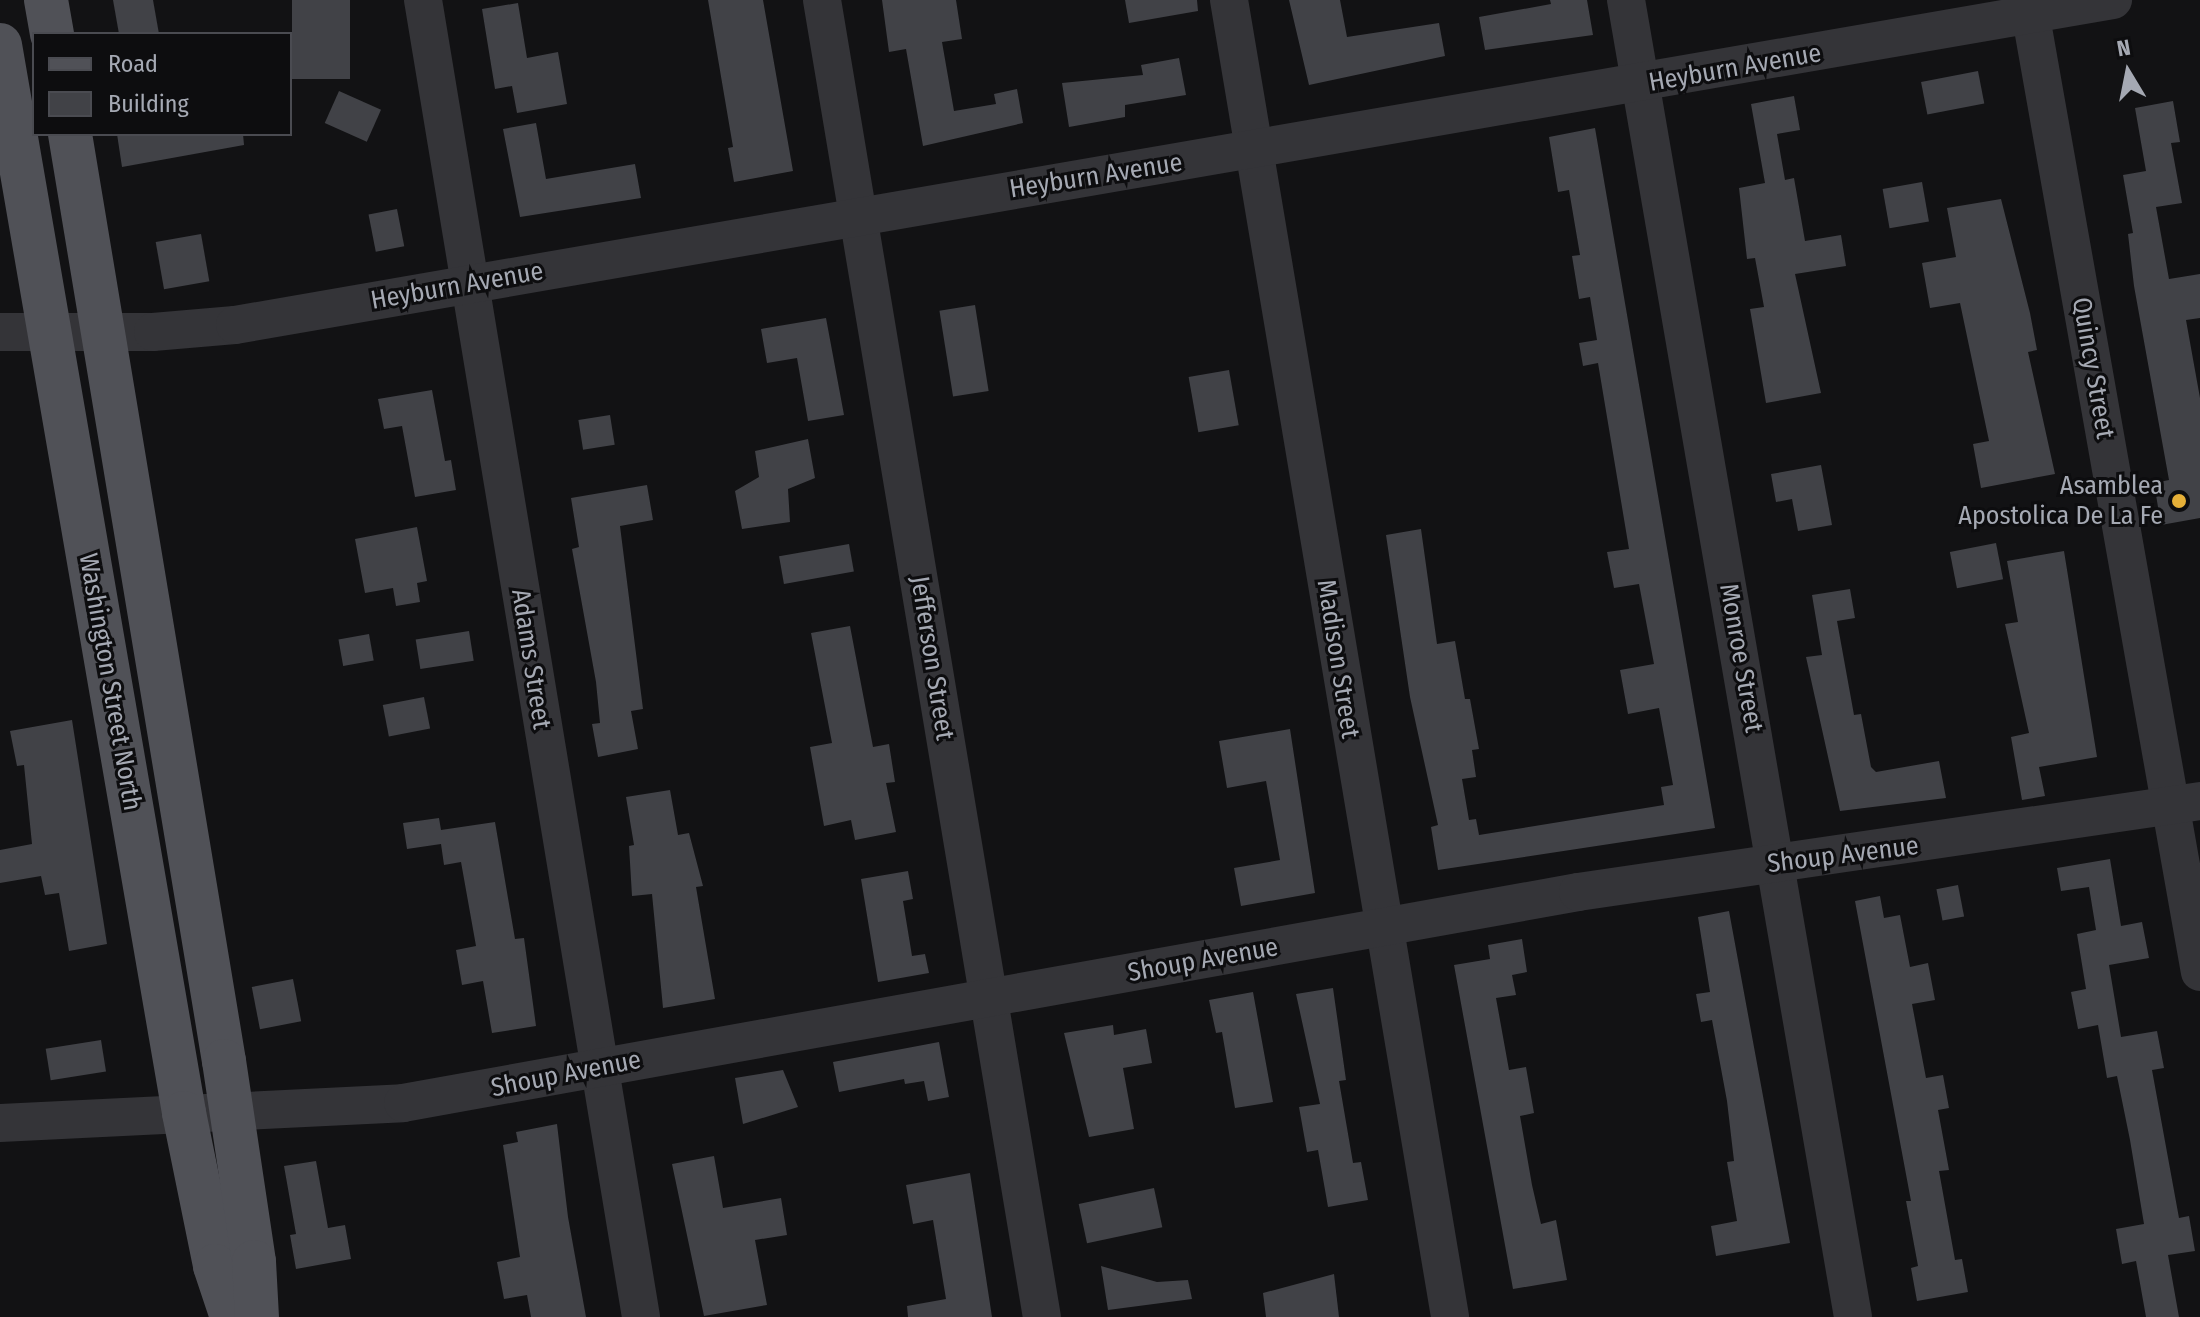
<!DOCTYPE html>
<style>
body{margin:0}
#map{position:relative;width:2200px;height:1317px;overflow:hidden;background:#121214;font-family:"Fira Sans Condensed",sans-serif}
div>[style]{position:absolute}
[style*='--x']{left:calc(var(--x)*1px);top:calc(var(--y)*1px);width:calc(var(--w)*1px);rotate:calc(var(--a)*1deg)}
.building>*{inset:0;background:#414247;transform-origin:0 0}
.minor>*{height:38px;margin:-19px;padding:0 19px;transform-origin:19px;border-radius:19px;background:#343438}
.major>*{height:44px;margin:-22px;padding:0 22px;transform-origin:22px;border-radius:22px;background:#505157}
.dots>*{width:22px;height:22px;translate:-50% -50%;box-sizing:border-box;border:4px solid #0d0d0f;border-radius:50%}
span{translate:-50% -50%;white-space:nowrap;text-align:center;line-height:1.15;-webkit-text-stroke:6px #0d0d0f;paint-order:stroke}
.street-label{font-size:26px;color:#a5a9b3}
.poi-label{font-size:26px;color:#a5a9b3}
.right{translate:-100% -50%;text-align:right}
.legend{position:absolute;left:32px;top:32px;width:260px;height:104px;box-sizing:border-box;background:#0d0d0f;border:2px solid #4a4b51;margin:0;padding:10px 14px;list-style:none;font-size:24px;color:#a5a9b3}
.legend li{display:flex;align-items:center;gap:16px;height:40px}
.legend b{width:40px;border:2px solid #4a4b51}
.north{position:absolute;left:2088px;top:32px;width:80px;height:80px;-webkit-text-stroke:6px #0d0d0f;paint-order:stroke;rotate:350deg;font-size:22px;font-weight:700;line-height:32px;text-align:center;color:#a5a9b3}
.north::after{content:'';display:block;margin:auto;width:28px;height:36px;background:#a5a9b3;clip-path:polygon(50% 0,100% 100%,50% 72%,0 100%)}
</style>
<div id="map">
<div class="building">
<i style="clip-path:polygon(113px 0,153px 0,159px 34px,119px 34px)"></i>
<i style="left:292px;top:0;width:58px;height:79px"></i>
<i style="clip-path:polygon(708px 0,763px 0,793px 171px,734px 182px,728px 148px,733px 147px)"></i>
<i style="clip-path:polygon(882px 0,956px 0,962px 39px,942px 42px,954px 111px,996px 104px,994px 94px,1017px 89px,1023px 123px,923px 146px,906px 49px,889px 52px)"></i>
<i style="clip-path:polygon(1125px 0,1197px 0,1198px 11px,1129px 23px)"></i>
<i style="clip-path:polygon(1289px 0,1340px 0,1347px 37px,1439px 23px,1445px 56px,1309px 85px)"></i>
<i style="clip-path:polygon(1550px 0,1587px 0,1593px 35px,1485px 50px,1479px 17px,1551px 4px)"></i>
<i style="clip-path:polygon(518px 3px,527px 58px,558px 52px,567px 104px,517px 113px,512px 86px,495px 89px,482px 9px)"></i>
<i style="clip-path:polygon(1179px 58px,1186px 95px,1125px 105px,1125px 117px,1069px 127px,1062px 83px,1143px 75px,1141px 65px)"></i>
<i style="left:1978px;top:71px;width:33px;height:58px;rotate:79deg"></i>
<i style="left:339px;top:91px;width:46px;height:35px;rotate:24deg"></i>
<i style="clip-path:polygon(1794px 96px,1800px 130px,1777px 134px,1785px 180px,1794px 178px,1805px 241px,1841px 235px,1846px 266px,1795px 274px,1821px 393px,1766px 403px,1750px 309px,1764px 307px,1755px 258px,1747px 259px,1739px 188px,1765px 183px,1751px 104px)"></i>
<i style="clip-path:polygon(2173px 101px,2180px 142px,2171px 143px,2182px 203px,2156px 207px,2169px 279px,2200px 274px,2200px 318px,2186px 320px,2200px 398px,2200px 518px,2161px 525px,2154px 483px,2169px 480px,2134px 286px,2128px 234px,2133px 233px,2123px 175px,2146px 171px,2135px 108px)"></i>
<i style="clip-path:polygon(536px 123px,546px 179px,635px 164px,641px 198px,520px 217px,503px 129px)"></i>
<i style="clip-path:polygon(1595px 128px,1715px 828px,1438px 870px,1431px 827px,1438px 825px,1410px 697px,1386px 535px,1421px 529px,1437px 644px,1455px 641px,1465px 699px,1470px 699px,1479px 749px,1472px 750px,1476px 777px,1462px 779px,1469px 820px,1476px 819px,1479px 835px,1664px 805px,1661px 787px,1673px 785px,1659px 708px,1628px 714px,1620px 670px,1654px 664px,1639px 584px,1614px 588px,1607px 552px,1629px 549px,1598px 363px,1583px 366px,1579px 343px,1597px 340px,1590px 297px,1579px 299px,1572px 256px,1580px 255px,1569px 190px,1558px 192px,1549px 137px)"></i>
<i style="clip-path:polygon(117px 134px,243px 134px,244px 145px,122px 167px)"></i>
<i style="left:1922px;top:182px;width:40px;height:40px;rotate:80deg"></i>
<i style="clip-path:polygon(2001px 199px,2030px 313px,2037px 350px,2028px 352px,2055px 474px,1981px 488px,1973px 444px,1989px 441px,1960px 303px,1930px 308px,1922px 263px,1956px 257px,1947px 208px)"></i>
<i style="left:397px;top:209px;width:38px;height:29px;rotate:79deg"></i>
<i style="left:201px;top:234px;width:48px;height:46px;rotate:80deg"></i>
<i style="left:975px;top:305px;width:87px;height:36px;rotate:81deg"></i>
<i style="clip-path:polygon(826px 318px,844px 415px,808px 421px,797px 358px,767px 363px,761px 329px)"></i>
<i style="left:1229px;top:370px;width:56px;height:41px;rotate:80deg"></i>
<i style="clip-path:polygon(432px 390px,445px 461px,451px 460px,456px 490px,415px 497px,402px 426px,384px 429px,378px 399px)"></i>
<i style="left:610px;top:415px;width:30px;height:32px;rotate:81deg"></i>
<i style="clip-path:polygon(808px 439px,815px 478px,788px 489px,790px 522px,742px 529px,735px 491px,759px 477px,755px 451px)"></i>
<i style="clip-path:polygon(1821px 465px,1832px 525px,1798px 531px,1792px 499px,1776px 502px,1771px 474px)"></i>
<i style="clip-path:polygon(647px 485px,653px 520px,620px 526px,643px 709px,631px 711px,638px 749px,598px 757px,592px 724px,600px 723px,596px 682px,572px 549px,579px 547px,571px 498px)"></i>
<i style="clip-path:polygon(417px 527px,427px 581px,417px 583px,420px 602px,396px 606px,393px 588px,365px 593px,355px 539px)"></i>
<i style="left:1996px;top:543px;width:37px;height:47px;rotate:79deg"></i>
<i style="left:849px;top:544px;width:28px;height:71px;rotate:80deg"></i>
<i style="clip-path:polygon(2064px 551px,2097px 757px,2039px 767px,2045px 796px,2022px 800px,2011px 737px,2029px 733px,2005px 624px,2018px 622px,2007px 561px)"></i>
<i style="clip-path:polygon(1850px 589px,1855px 618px,1837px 621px,1854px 715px,1861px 714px,1871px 767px,1876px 772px,1939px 761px,1946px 798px,1840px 811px,1806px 657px,1822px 655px,1812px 595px)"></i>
<i style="clip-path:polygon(850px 626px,873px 747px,889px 744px,895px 782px,886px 783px,896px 832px,855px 840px,851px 820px,824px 826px,810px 747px,832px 743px,811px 633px)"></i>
<i style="left:469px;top:631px;width:30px;height:54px;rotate:81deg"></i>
<i style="left:369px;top:634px;width:27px;height:31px;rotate:80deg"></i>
<i style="left:424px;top:697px;width:32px;height:42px;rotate:79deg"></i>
<i style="clip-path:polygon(72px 720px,107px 944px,69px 951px,59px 893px,45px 895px,41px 876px,0 883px,0 850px,32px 844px,24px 765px,17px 766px,10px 731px)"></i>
<i style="clip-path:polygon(1290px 729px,1315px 893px,1241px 906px,1234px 868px,1280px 860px,1266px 781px,1227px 788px,1219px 741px)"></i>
<i style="clip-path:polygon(670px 790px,678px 835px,689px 833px,703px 886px,696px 887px,715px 999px,663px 1008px,652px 894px,632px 896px,629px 846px,634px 845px,626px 797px)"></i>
<i style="clip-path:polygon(439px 818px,441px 830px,495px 822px,515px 939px,524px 938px,536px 1026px,492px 1033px,483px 981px,462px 985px,456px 950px,476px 946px,461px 862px,444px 865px,441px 844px,407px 849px,403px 823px)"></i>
<i style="clip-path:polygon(2110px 859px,2121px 926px,2142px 922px,2149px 958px,2109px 965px,2121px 1037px,2157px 1031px,2164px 1068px,2152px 1070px,2179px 1218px,2189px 1216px,2195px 1251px,2168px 1255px,2179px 1317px,2146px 1317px,2136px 1261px,2122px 1264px,2116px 1229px,2144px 1224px,2130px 1140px,2117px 1076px,2107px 1078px,2098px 1025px,2078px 1029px,2071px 992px,2086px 989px,2077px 934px,2096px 930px,2089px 887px,2061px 891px,2057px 868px)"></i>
<i style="clip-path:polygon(908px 871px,913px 899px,903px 901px,912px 956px,925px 954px,929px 973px,878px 982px,861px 879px)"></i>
<i style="left:1958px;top:885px;width:32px;height:22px;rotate:79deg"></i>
<i style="clip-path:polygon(1880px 896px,1884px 918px,1900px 915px,1910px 967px,1928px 963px,1935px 1000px,1912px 1004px,1926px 1078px,1943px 1075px,1949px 1108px,1938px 1110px,1949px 1170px,1939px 1171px,1955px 1260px,1962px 1259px,1968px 1292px,1917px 1301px,1911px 1268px,1918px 1266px,1906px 1201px,1911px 1201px,1855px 901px)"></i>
<i style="clip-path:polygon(1729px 911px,1790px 1243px,1716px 1256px,1711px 1226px,1737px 1221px,1727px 1162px,1734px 1161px,1727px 1101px,1712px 1020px,1701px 1022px,1696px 994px,1710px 992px,1698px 917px)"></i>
<i style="clip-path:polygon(1522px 939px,1527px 972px,1512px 975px,1516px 995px,1496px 998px,1509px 1070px,1526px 1067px,1534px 1113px,1520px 1116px,1532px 1185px,1541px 1224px,1556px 1220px,1567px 1280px,1513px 1289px,1454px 965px,1490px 959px,1488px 945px)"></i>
<i style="left:293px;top:979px;width:43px;height:42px;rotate:79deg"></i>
<i style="clip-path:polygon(1333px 988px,1346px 1080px,1339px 1081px,1353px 1163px,1361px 1162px,1368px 1200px,1328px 1207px,1318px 1150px,1307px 1152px,1299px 1107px,1320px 1104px,1296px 994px)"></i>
<i style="clip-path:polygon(1253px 992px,1273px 1102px,1235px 1108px,1222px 1032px,1216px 1033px,1209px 1000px)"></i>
<i style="clip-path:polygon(1113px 1025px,1114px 1035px,1146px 1029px,1152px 1063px,1123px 1068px,1134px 1129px,1089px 1137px,1064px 1033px)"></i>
<i style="left:101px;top:1040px;width:32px;height:56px;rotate:81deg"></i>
<i style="clip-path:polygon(939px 1042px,949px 1097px,928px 1101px,924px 1081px,905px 1084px,904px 1079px,839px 1092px,833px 1062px)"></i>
<i style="clip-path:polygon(783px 1070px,798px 1107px,743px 1124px,735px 1078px)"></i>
<i style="clip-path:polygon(557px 1124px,568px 1217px,586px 1317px,531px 1317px,527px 1295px,504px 1299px,497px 1262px,520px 1257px,503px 1145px,518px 1142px,516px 1132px)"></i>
<i style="clip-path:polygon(714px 1156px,723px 1208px,781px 1198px,787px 1235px,755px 1240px,767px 1305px,704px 1316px,672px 1164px)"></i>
<i style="clip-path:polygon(316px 1161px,328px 1228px,345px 1225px,351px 1259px,296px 1269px,290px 1235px,296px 1234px,284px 1166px)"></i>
<i style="clip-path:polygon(970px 1173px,992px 1317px,908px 1317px,907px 1306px,946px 1299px,933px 1220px,913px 1224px,906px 1185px)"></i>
<i style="left:1154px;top:1188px;width:40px;height:77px;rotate:78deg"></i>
<i style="clip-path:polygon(1101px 1266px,1157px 1282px,1188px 1280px,1192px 1299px,1108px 1310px)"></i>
<i style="clip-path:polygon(1334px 1274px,1339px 1317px,1266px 1317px,1263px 1293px)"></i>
</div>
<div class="minor">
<i style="--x:423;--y:0;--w:1335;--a:80.6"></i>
<i style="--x:822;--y:0;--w:1335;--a:80.52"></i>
<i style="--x:1229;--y:0;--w:1335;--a:80.47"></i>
<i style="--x:1626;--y:0;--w:1336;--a:80.22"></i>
<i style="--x:2028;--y:0;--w:987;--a:79.97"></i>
<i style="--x:0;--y:332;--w:153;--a:0"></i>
<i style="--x:153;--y:332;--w:82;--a:-4.9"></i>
<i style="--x:235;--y:325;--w:1906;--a:-9.82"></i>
<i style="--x:0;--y:1123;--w:403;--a:-2.8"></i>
<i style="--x:403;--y:1103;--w:1194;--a:-10.18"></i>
<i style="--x:1578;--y:892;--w:629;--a:-8.32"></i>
</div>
<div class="major">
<i style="--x:46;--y:0;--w:35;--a:80"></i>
<i style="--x:0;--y:45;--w:1084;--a:80.22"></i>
<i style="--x:184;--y:1113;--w:156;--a:78.5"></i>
<i style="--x:215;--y:1266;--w:54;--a:71.6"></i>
<i style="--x:70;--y:134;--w:940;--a:80.57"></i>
<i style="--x:224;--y:1061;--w:203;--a:81.5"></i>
<i style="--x:254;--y:1262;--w:55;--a:86.9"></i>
</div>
<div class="dots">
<i style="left:2179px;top:501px;background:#e6b038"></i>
</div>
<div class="street-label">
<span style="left:1735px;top:68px;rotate:-10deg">Heyburn Avenue</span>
<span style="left:1096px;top:176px;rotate:-9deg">Heyburn Avenue</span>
<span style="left:457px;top:286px;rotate:-10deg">Heyburn Avenue</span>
<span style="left:2093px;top:368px;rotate:80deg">Quincy Street</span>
<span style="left:932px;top:658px;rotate:81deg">Jefferson Street</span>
<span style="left:1741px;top:658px;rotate:80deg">Monroe Street</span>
<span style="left:531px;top:659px;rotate:81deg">Adams Street</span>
<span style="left:1338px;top:659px;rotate:81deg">Madison Street</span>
<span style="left:110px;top:682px;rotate:80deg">Washington Street North</span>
<span style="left:1843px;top:855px;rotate:-7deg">Shoup Avenue</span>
<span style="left:1203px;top:960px;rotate:-10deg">Shoup Avenue</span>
<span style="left:566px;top:1074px;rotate:-11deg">Shoup Avenue</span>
</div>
<div class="poi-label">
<span class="right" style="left:2163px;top:501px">Asamblea<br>Apostolica De La Fe</span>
</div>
<ul class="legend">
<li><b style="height:10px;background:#505157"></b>Road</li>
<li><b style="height:22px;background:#414247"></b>Building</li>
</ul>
<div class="north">N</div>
</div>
